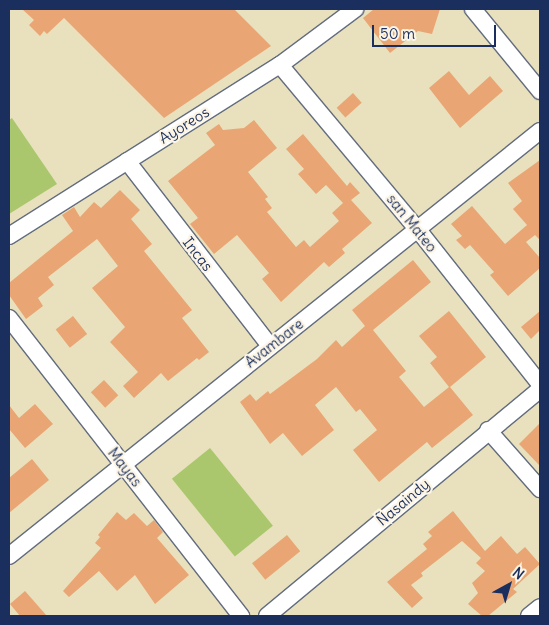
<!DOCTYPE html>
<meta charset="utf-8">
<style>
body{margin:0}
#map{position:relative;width:549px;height:625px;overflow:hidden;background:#e9e1bd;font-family:Delius,sans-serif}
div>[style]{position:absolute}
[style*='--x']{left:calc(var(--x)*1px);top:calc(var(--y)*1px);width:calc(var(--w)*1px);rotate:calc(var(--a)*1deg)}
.green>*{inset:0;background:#aac76e;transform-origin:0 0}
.building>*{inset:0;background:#e9a674;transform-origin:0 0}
.roads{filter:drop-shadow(1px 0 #636d7f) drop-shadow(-1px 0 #636d7f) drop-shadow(0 1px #636d7f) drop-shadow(0 -1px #636d7f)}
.minor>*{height:16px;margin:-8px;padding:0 8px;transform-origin:8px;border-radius:8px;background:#fff}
span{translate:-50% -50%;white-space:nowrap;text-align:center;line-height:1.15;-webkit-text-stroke:4.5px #fcf5e5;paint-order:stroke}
.street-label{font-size:15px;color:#1b2f5e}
.frame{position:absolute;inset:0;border:10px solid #1b2f5e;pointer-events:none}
.north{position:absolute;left:484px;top:560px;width:50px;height:50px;-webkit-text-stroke:4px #fcf5e5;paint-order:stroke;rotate:39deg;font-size:14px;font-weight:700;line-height:20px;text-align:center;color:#1b2f5e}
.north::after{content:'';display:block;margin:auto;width:18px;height:22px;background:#1b2f5e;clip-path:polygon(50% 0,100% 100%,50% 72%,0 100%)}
.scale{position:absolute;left:372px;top:25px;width:124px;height:22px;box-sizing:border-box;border:2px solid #1b2f5e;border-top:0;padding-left:6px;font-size:15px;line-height:18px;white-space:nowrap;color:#1b2f5e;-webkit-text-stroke:4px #fcf5e5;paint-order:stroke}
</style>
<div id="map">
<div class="green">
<i style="clip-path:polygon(12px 118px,57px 184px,9px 214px,9px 120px)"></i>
<i style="left:210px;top:448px;width:100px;height:49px;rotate:51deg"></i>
</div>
<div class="building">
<i style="clip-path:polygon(22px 9px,234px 9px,271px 46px,164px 118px,64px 18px,47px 34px,44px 31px,40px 36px,29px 25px,34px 20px)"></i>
<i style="clip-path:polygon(374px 9px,440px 9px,432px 34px,418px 31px,390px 53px,363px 18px)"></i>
<i style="clip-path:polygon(449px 71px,469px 95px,490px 76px,503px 91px,460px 128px,429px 88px)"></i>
<i style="left:353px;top:93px;width:13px;height:22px;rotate:48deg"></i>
<i style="clip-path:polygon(254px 120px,277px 148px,248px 172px,268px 197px,265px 199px,272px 208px,267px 212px,296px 247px,304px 240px,310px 247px,339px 221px,332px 213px,343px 203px,326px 185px,316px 194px,298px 174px,304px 169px,286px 149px,303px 134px,347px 186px,350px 182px,360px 193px,351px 200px,372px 223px,342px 249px,345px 253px,329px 267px,324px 262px,281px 302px,262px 279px,269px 273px,237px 235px,214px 254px,190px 224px,198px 218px,168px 181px,215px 145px,206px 133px,219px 124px,223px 130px,244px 128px)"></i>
<i style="clip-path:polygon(540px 160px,540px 240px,535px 235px,526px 242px,540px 258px,540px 268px,508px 296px,490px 275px,494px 272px,470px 245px,465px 249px,456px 240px,462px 236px,451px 224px,472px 206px,505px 244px,527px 225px,513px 209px,522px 201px,508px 183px)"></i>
<i style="clip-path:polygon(120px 190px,140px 210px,131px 219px,152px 244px,144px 251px,192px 310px,182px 318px,209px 352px,199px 360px,197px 358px,168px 381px,161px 373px,134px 398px,123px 386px,138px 372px,110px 342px,125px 327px,92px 288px,118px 266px,97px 239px,48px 277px,54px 285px,38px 298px,43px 306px,26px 319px,9px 295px,9px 283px,73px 231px,62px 215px,74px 207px,80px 217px,94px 202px,101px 208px)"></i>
<i style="clip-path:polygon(413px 260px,431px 282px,373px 330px,406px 371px,399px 377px,424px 407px,449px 387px,430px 363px,437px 357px,419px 336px,449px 311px,486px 357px,450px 387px,473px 415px,432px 448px,427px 442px,379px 482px,353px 450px,377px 430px,360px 409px,356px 412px,336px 387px,315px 405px,334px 430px,302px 456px,283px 433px,270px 444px,240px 402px,250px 394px,256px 401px,268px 391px,270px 394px,317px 359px,336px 340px,342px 347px,365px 326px,352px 310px)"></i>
<i style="clip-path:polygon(540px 311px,540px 330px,531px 339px,521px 327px)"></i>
<i style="left:73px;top:316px;width:23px;height:22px;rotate:52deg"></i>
<i style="left:104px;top:380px;width:21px;height:18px;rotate:47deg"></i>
<i style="clip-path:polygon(35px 404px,53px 424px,25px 448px,9px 429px,9px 405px,19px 418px)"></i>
<i style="clip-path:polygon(540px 423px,540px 466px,519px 444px)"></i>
<i style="clip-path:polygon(32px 459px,49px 480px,9px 513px,9px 478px)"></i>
<i style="clip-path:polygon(453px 511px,485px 551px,501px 536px,517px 554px,525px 547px,540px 564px,513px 589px,517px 592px,488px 616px,482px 616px,468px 604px,478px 593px,472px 583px,485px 571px,476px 563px,481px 558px,462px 541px,421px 573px,423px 576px,411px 585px,423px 598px,412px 608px,387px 582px,427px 549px,423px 544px,432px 536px,428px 532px)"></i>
<i style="clip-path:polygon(117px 512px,126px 520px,134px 513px,147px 526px,154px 520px,163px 532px,157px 538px,189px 575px,155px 604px,135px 575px,117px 591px,99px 571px,69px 597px,63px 591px,101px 548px,95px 543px,100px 537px,98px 535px)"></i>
<i style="left:287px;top:535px;width:21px;height:45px;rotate:51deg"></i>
<i style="clip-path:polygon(25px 591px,47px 616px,20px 616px,10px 604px)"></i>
</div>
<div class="roads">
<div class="minor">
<i style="--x:473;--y:9;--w:106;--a:50.7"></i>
<i style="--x:280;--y:65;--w:217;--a:50.1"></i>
<i style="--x:419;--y:231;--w:195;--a:51.7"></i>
<i style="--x:127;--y:161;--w:234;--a:52.3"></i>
<i style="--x:9;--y:236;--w:320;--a:-32.3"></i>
<i style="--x:280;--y:65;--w:94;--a:-36.7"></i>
<i style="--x:9;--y:318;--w:378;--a:52.1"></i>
<i style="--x:488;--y:430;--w:79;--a:48.6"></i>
<i style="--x:9;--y:556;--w:680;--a:-38.67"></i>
<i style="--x:267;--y:616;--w:355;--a:-39.7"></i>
<i style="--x:529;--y:616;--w:14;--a:-39"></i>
</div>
</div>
<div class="street-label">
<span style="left:184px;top:125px;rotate:-32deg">Ayoreos</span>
<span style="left:412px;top:223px;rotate:51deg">san Mateo</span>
<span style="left:198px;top:254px;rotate:52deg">Incas</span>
<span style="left:274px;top:343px;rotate:-38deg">Avambare</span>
<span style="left:125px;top:467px;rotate:52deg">Mayas</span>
<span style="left:403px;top:502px;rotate:-40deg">Ñasaindy</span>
</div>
<div class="frame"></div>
<div class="north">N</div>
<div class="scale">50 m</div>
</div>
